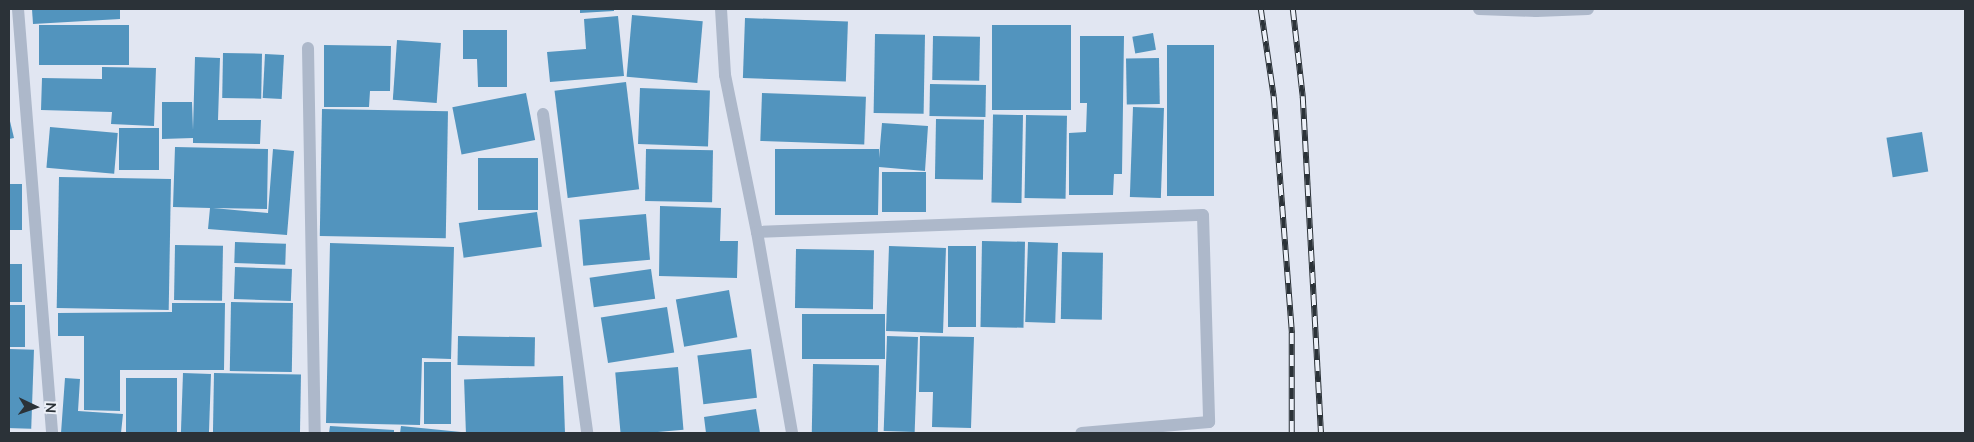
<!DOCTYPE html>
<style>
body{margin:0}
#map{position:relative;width:1974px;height:442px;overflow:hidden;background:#e1e6f2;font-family:"Nunito Sans",sans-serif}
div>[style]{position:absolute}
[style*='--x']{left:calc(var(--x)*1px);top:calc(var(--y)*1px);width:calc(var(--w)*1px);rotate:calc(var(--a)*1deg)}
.building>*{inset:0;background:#5294be;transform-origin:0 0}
.minor>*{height:12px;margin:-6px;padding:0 6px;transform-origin:6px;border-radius:6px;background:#adb8ca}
.tertiary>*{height:12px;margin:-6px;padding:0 6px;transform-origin:6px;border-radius:6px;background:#adb8ca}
.rail>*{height:5.5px;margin-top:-2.75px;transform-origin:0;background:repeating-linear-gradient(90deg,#edf1f9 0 11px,#2b3238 0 22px);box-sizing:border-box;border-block:1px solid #2b3238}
span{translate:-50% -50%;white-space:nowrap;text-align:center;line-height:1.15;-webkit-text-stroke:5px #edf1f9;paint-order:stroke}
.frame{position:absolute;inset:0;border:10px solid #2b3238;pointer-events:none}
.north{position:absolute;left:10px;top:382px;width:50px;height:50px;-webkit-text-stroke:4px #edf1f9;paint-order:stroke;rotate:93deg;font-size:14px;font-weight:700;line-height:20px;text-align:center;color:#2b3238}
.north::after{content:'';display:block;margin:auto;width:18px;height:22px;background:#2b3238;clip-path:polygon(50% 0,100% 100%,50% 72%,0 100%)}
</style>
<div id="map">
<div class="building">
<i style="clip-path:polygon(32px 9px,120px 9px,120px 19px,33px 24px)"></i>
<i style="clip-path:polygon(580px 9px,614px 9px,614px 11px,580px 13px)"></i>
<i style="left:632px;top:15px;width:71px;height:62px;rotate:5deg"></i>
<i style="clip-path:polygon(618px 16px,624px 76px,550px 82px,547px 52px,586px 49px,584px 19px)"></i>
<i style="left:745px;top:18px;width:103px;height:60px;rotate:2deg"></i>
<i style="left:39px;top:25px;width:90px;height:40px"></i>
<i style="left:992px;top:25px;width:79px;height:85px"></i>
<i style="clip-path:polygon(463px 30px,507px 30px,507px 87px,478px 87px,477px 59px,463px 59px)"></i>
<i style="left:1153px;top:33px;width:17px;height:21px;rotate:80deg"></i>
<i style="left:875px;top:34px;width:50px;height:79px;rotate:1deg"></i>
<i style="left:933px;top:36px;width:47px;height:44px;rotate:1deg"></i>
<i style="clip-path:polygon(1080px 36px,1124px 36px,1122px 174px,1114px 174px,1113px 195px,1069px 195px,1069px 133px,1086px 132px,1087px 103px,1080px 103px)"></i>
<i style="left:397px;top:40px;width:44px;height:60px;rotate:4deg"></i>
<i style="clip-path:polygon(324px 45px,391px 46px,390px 91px,370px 91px,369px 107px,324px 107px)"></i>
<i style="left:1167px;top:45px;width:47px;height:151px"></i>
<i style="left:223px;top:53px;width:39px;height:45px;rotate:1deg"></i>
<i style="left:265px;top:54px;width:19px;height:44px;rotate:3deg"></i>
<i style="clip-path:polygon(195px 57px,220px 58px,218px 120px,261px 120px,260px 144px,193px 143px,193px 138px,162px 139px,162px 102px,192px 102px,193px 130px)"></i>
<i style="left:1159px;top:58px;width:46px;height:33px;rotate:89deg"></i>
<i style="clip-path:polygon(102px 67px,156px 68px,154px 126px,111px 124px,112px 112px,41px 110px,42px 78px,102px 79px)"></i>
<i style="left:626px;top:82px;width:108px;height:72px;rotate:83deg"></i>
<i style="left:930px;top:84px;width:56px;height:32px;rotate:1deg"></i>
<i style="left:640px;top:88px;width:70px;height:56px;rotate:2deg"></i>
<i style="left:526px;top:93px;width:48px;height:75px;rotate:79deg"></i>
<i style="left:762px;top:93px;width:104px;height:48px;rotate:2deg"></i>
<i style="left:1133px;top:107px;width:31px;height:90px;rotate:2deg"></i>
<i style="left:322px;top:109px;width:126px;height:127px;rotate:1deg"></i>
<i style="left:1023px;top:115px;width:88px;height:30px;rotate:91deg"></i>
<i style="left:1026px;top:115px;width:41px;height:83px;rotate:1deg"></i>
<i style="clip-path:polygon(9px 117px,14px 138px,9px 139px)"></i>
<i style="left:936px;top:119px;width:48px;height:60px;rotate:1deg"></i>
<i style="clip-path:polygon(882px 123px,928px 126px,925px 171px,879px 167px,878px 215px,775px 215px,775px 149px,879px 149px,879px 158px)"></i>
<i style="left:50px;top:127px;width:68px;height:41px;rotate:5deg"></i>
<i style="left:119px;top:128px;width:40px;height:42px"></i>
<i style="left:1922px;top:132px;width:40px;height:36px;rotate:81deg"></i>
<i style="clip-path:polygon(175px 147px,268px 149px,267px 209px,213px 208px,268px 213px,273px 149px,294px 151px,287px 235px,208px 229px,210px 208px,173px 207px)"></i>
<i style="left:646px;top:149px;width:67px;height:52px;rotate:1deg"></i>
<i style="left:538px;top:158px;width:52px;height:60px;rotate:90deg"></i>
<i style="left:882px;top:172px;width:44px;height:40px"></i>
<i style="left:59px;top:177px;width:112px;height:131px;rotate:1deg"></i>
<i style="left:9px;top:184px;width:13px;height:46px"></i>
<i style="clip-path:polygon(660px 206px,721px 208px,720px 241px,738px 241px,737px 278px,659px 276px)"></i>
<i style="left:537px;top:212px;width:35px;height:79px;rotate:82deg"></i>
<i style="left:646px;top:214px;width:46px;height:67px;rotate:85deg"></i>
<i style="left:982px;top:241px;width:43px;height:86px;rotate:1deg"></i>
<i style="left:235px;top:242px;width:51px;height:21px;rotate:2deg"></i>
<i style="left:1028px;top:242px;width:30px;height:80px;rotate:2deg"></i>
<i style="clip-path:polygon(330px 243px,454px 247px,451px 359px,422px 358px,420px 425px,326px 423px)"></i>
<i style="left:175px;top:245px;width:48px;height:55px;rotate:1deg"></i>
<i style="left:889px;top:246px;width:57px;height:85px;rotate:2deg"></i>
<i style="left:948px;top:246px;width:28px;height:81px"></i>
<i style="left:796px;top:249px;width:78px;height:59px;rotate:1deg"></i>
<i style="left:1062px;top:252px;width:41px;height:67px;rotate:1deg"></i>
<i style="left:9px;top:264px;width:13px;height:38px"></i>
<i style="left:235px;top:267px;width:57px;height:32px;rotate:2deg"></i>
<i style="left:651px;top:269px;width:30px;height:62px;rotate:82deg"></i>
<i style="left:729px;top:290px;width:48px;height:54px;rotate:80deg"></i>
<i style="left:231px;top:302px;width:62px;height:69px;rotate:1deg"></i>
<i style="clip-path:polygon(172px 303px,225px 303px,224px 370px,120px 370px,120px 411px,84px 410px,84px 336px,58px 336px,58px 313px,172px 312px)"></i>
<i style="left:9px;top:305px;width:16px;height:42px"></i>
<i style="left:667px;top:307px;width:46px;height:67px;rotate:81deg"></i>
<i style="left:802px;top:314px;width:83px;height:45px"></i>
<i style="left:458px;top:336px;width:77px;height:29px;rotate:1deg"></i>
<i style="left:887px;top:336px;width:31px;height:95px;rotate:2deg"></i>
<i style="clip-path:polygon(920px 336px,974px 337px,971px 428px,932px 427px,933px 392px,919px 392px)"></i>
<i style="left:9px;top:349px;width:25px;height:79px;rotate:2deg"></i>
<i style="left:751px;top:349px;width:49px;height:54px;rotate:83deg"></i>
<i style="left:424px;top:362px;width:27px;height:62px"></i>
<i style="left:813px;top:364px;width:66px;height:69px;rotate:1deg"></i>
<i style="left:678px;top:367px;width:63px;height:63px;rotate:85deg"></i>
<i style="left:183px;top:373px;width:28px;height:60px;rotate:2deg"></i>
<i style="left:214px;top:373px;width:87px;height:60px;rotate:1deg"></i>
<i style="left:563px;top:376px;width:57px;height:99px;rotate:88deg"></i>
<i style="clip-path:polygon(65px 378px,80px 379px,78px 411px,123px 414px,121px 433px,61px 433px)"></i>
<i style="left:126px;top:378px;width:51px;height:55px"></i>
<i style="clip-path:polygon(756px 409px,760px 433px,706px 433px,704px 417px)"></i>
<i style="clip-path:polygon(330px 426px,394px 430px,394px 433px,329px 433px)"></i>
<i style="clip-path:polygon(401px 426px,461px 432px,461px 433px,400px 433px)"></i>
</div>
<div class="minor">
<i style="--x:18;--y:9;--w:425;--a:85.4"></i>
<i style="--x:721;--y:9;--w:66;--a:86.5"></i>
<i style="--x:725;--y:75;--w:160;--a:78.5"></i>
<i style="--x:757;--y:232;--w:204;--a:80.1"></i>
<i style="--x:308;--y:48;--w:385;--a:89"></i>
<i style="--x:543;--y:114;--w:322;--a:82.1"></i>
<i style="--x:757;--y:232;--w:446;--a:-2.2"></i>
<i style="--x:1203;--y:215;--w:207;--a:88.3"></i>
<i style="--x:1209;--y:422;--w:128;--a:175.1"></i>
</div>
<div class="tertiary">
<i style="--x:1479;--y:9;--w:57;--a:2"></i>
<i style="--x:1536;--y:11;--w:52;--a:-2.2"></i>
</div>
<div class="rail">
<i style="--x:1261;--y:9;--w:89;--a:81.6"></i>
<i style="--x:1274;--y:97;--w:237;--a:85.6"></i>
<i style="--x:1292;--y:333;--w:100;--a:90"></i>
<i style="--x:1293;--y:9;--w:89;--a:83.5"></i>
<i style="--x:1303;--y:97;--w:336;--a:86.9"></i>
</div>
<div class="frame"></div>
<div class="north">N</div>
</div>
